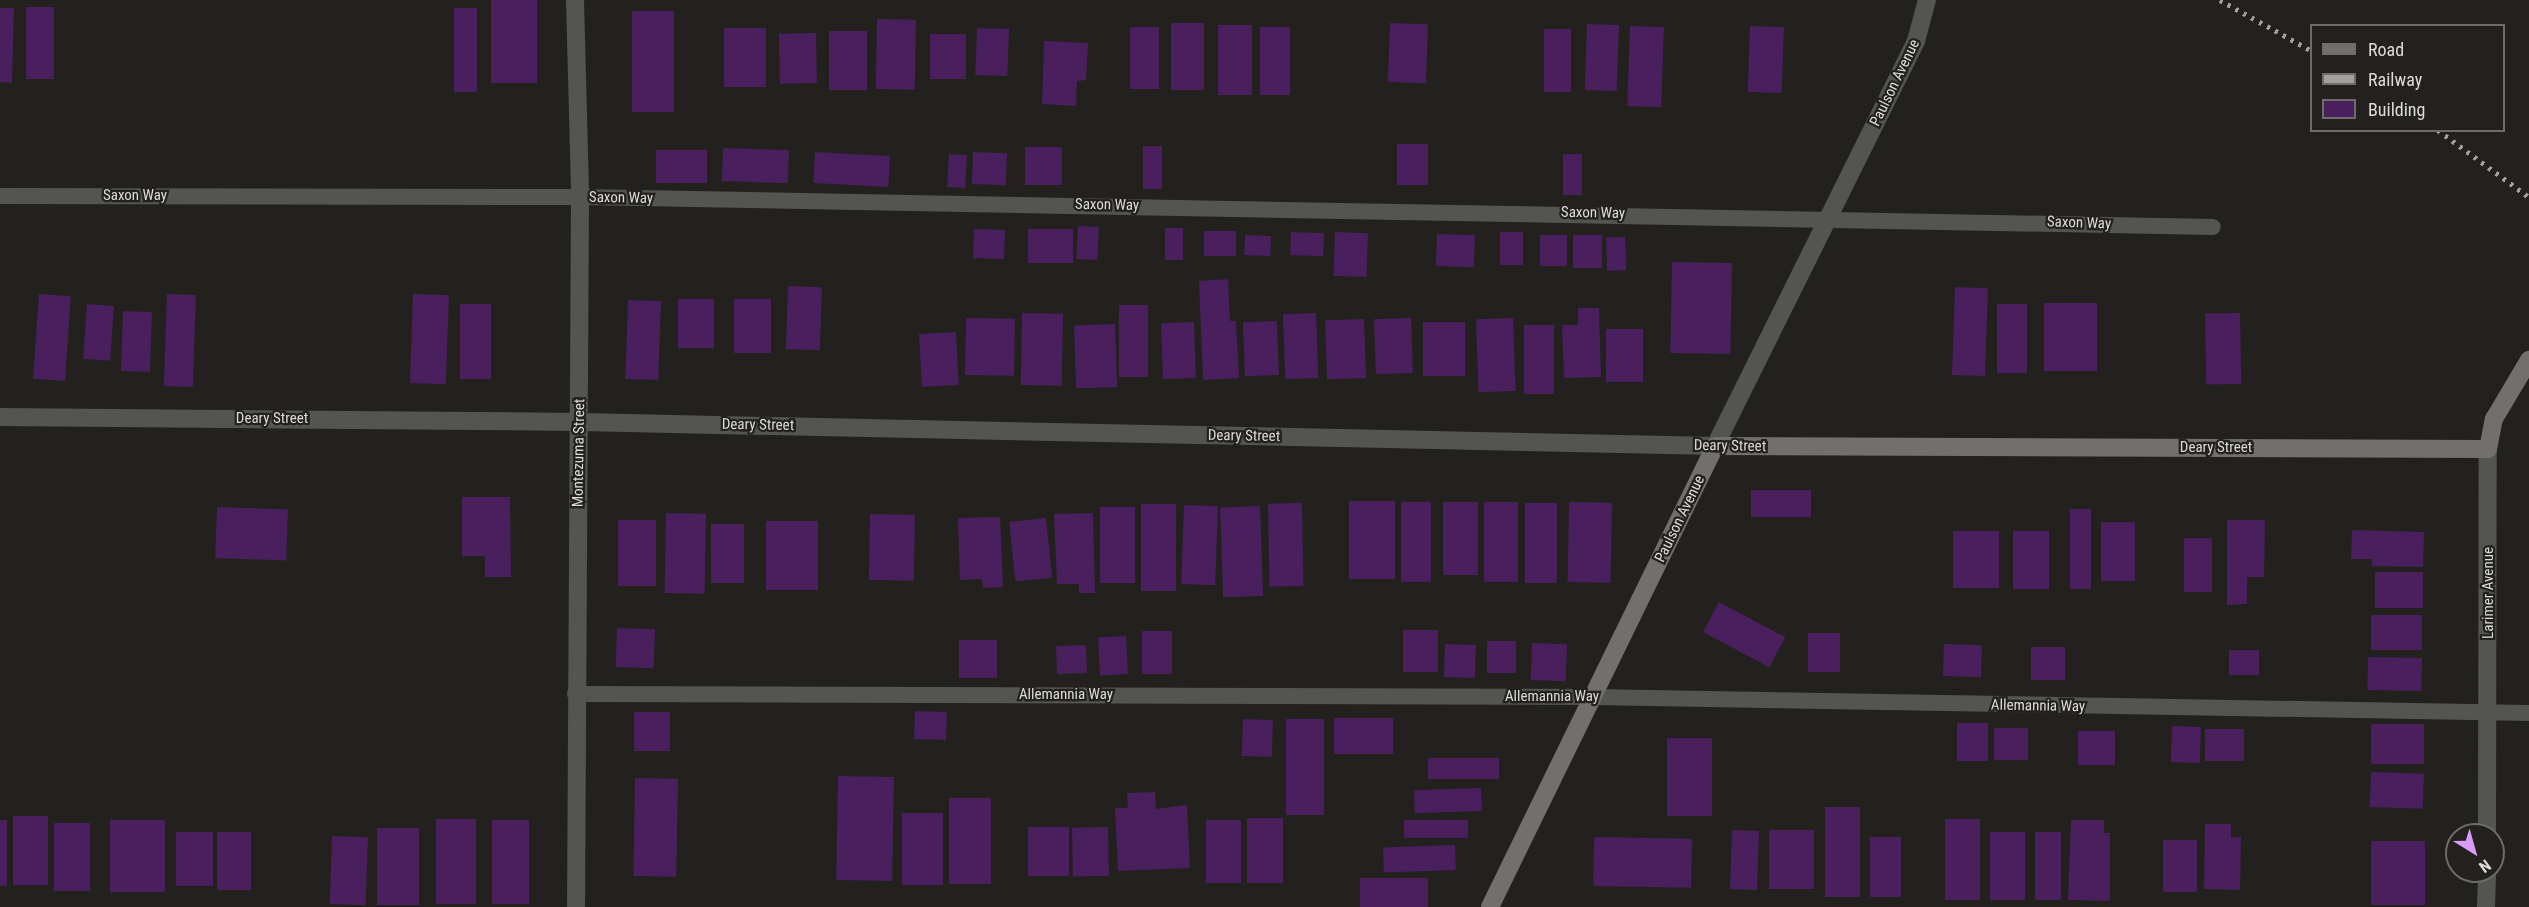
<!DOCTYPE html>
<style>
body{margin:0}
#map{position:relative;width:2529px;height:907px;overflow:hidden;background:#23211e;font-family:"Roboto Condensed",sans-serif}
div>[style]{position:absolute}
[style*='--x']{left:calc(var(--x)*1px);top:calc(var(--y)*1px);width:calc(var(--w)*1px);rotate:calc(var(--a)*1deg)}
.building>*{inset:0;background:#491f5d;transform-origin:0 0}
.lane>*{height:16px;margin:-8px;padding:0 8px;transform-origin:8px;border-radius:8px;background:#545452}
.street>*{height:18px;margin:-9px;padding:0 9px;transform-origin:9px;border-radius:9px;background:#545452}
.secondary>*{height:18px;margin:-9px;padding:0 9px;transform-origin:9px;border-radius:9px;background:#71706d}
.rail>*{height:4.5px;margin-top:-2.25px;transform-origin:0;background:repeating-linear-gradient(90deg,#a1a09e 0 3px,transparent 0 9px)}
span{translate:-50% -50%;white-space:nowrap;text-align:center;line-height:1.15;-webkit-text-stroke:4.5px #23211e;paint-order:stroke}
.street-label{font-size:15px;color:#dddcda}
.legend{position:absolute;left:2310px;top:24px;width:195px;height:108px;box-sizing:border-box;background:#23211e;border:2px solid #6d6c69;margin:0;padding:8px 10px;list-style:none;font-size:18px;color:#dddcda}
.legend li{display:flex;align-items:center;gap:12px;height:30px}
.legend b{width:30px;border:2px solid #6d6c69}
.north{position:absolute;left:2445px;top:823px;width:60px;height:60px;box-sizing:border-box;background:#23211e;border:2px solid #6d6c69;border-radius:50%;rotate:143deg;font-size:16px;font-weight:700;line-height:24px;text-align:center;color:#dddcda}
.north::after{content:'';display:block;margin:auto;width:21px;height:27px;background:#d79bf9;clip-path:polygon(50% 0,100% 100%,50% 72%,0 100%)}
</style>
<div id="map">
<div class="building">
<i style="left:491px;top:0;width:46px;height:83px"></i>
<i style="left:26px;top:7px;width:28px;height:72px"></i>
<i style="clip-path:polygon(0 8px,14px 8px,12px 83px,0 82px)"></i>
<i style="left:454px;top:8px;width:23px;height:84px"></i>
<i style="left:632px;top:11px;width:42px;height:101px"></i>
<i style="left:877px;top:19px;width:39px;height:70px;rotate:1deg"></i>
<i style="left:1171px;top:23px;width:33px;height:67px"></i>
<i style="left:1390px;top:23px;width:38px;height:59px;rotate:2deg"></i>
<i style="left:1587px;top:24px;width:32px;height:66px;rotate:2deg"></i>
<i style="left:1218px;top:25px;width:34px;height:70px"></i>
<i style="left:1630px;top:26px;width:34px;height:80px;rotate:2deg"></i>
<i style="left:1750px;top:26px;width:34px;height:66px;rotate:2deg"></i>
<i style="left:1130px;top:27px;width:29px;height:62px"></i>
<i style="left:1260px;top:27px;width:30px;height:68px"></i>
<i style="left:724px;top:28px;width:42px;height:59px"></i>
<i style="left:977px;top:28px;width:32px;height:47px;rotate:2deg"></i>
<i style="left:1544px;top:29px;width:27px;height:63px"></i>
<i style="left:829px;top:31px;width:38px;height:59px"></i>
<i style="left:816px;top:33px;width:50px;height:37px;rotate:89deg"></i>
<i style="left:930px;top:34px;width:36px;height:45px"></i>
<i style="clip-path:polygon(1044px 41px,1088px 43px,1086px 80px,1077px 81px,1076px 106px,1042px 104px)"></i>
<i style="left:1397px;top:144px;width:31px;height:41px"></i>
<i style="left:1143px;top:146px;width:19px;height:43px"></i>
<i style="left:1025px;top:147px;width:37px;height:38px"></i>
<i style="left:723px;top:148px;width:66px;height:33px;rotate:2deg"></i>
<i style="left:656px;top:150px;width:51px;height:33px"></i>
<i style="left:815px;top:152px;width:75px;height:31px;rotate:3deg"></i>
<i style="left:973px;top:152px;width:34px;height:32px;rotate:2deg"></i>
<i style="left:949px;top:154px;width:18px;height:33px;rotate:3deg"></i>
<i style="left:1563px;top:154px;width:19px;height:41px"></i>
<i style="left:1078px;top:226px;width:21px;height:33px;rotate:3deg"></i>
<i style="left:1165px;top:228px;width:18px;height:32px"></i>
<i style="left:974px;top:229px;width:31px;height:29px;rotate:2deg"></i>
<i style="left:1073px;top:229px;width:34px;height:45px;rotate:90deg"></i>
<i style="left:1204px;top:231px;width:32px;height:25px"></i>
<i style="left:1291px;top:232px;width:33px;height:23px;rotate:2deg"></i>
<i style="left:1335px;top:232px;width:33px;height:44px;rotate:2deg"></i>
<i style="left:1500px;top:232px;width:23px;height:33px"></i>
<i style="left:1437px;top:234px;width:38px;height:32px;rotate:2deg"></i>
<i style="left:1245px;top:235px;width:26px;height:20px;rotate:2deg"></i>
<i style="left:1540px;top:235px;width:27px;height:31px"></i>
<i style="left:1573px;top:235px;width:29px;height:33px"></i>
<i style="left:1625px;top:237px;width:33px;height:19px;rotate:88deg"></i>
<i style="left:1672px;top:262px;width:60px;height:91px;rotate:1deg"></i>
<i style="clip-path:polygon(1228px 279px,1230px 321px,1236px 321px,1239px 378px,1203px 380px,1199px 281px)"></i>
<i style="left:788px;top:286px;width:34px;height:63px;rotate:2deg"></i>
<i style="left:1955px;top:287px;width:33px;height:88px;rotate:2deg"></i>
<i style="left:39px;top:294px;width:32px;height:85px;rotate:4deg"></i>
<i style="left:167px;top:294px;width:29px;height:92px;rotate:2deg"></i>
<i style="left:413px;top:294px;width:36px;height:89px;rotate:2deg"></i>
<i style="left:678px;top:299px;width:36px;height:49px"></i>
<i style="left:734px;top:299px;width:37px;height:54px"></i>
<i style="left:628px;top:300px;width:33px;height:79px;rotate:2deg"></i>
<i style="left:2044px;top:303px;width:53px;height:68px"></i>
<i style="left:87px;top:304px;width:27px;height:55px;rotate:4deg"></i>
<i style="left:460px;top:304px;width:31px;height:75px"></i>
<i style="left:1997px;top:304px;width:30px;height:69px"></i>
<i style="left:1119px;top:305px;width:29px;height:72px"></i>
<i style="clip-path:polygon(1578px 308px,1599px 308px,1601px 377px,1564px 378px,1562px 325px,1578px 325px)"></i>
<i style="left:123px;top:311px;width:29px;height:60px;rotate:2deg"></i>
<i style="left:1022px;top:313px;width:41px;height:72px;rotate:1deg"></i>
<i style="left:1316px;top:313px;width:65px;height:33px;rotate:88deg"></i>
<i style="left:2240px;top:313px;width:71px;height:35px;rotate:89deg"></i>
<i style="left:966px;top:318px;width:49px;height:57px;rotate:1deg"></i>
<i style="left:1411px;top:318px;width:55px;height:37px;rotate:88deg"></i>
<i style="left:1513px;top:318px;width:73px;height:37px;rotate:88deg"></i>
<i style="left:1364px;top:319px;width:59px;height:39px;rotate:88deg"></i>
<i style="left:1277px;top:321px;width:54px;height:34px;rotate:88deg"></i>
<i style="left:1194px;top:322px;width:56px;height:33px;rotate:88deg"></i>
<i style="left:1423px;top:322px;width:42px;height:54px"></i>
<i style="left:1115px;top:324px;width:63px;height:41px;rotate:88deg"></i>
<i style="left:1524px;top:325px;width:30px;height:69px"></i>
<i style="left:1606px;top:329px;width:37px;height:53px"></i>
<i style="left:956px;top:332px;width:53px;height:37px;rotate:87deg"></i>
<i style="left:1751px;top:490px;width:60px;height:27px"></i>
<i style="clip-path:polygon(462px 497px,510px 497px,511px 577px,485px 577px,485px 556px,462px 556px)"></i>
<i style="left:1349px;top:501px;width:46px;height:78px"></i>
<i style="left:1401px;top:502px;width:30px;height:80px"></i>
<i style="left:1443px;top:502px;width:35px;height:73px"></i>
<i style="left:1484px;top:502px;width:34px;height:80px"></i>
<i style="left:1569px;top:502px;width:43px;height:80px;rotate:1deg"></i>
<i style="left:1302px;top:503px;width:83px;height:34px;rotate:89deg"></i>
<i style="left:1525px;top:503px;width:32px;height:80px"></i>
<i style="left:1141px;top:504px;width:35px;height:87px"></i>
<i style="left:1184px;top:505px;width:34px;height:79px;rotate:2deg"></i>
<i style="left:1260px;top:506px;width:90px;height:40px;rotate:88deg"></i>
<i style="left:217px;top:507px;width:71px;height:51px;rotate:2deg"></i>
<i style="left:1100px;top:507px;width:35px;height:76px"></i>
<i style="left:2070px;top:509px;width:21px;height:80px"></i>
<i style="left:666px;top:513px;width:40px;height:80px;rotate:1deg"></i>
<i style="clip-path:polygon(1093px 513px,1095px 593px,1079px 593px,1079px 584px,1057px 584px,1054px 514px)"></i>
<i style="left:870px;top:514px;width:45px;height:66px;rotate:1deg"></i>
<i style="clip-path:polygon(1000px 517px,1003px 587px,983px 588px,982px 579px,960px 580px,958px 518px)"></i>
<i style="left:1046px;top:518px;width:60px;height:37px;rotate:84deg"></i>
<i style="left:618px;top:520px;width:38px;height:66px"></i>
<i style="clip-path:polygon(2227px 520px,2265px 520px,2264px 577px,2247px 577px,2247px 604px,2227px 605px)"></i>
<i style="left:766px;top:521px;width:52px;height:69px"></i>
<i style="left:2101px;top:522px;width:34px;height:59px"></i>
<i style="left:711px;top:524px;width:33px;height:59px"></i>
<i style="clip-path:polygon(2352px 530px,2424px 532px,2423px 567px,2372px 566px,2372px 559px,2351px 559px)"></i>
<i style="left:1953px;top:531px;width:46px;height:57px"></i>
<i style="left:2013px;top:531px;width:36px;height:58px"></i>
<i style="left:2184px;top:538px;width:28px;height:54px"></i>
<i style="left:2375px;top:572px;width:48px;height:36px"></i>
<i style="left:1719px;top:602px;width:75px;height:34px;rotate:28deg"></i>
<i style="left:2371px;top:615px;width:51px;height:35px"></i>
<i style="left:617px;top:628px;width:38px;height:39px;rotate:2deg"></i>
<i style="left:1403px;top:630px;width:35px;height:42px"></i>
<i style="left:1142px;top:631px;width:30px;height:43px"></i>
<i style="left:1808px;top:633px;width:32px;height:39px"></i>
<i style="left:1126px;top:636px;width:38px;height:28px;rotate:87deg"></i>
<i style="left:959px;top:640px;width:38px;height:38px"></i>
<i style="left:1487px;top:641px;width:29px;height:32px"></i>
<i style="left:1532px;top:643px;width:35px;height:37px;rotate:2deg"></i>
<i style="left:1445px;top:644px;width:31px;height:33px;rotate:2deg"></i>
<i style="left:1944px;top:644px;width:38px;height:32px;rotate:2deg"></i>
<i style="left:1086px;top:645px;width:28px;height:30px;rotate:88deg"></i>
<i style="left:2031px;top:647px;width:34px;height:33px"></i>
<i style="left:2229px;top:650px;width:30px;height:25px"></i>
<i style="left:2368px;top:657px;width:54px;height:33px;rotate:1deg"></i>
<i style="left:915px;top:711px;width:32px;height:28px;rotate:2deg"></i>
<i style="left:634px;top:712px;width:36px;height:39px"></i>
<i style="left:1334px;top:718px;width:59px;height:36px"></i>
<i style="left:1243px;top:719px;width:30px;height:37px;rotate:2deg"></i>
<i style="left:1286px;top:719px;width:38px;height:96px"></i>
<i style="left:1957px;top:723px;width:31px;height:38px"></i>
<i style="left:2424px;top:724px;width:40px;height:53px;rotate:90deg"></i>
<i style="left:2172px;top:726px;width:29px;height:36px;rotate:2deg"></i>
<i style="left:1994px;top:728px;width:34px;height:32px"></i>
<i style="left:2205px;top:729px;width:39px;height:32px"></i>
<i style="left:2078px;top:731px;width:37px;height:34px"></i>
<i style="left:1667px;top:738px;width:45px;height:78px"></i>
<i style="left:1499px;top:758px;width:21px;height:71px;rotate:90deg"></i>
<i style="left:2371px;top:772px;width:53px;height:35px;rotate:2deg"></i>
<i style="left:838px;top:776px;width:56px;height:104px;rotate:1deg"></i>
<i style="left:635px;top:778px;width:43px;height:98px;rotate:1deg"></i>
<i style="left:1481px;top:788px;width:23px;height:67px;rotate:88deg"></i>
<i style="clip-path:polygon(1155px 792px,1156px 809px,1187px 805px,1190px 868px,1118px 871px,1115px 808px,1128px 808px,1127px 793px)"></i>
<i style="left:949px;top:798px;width:42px;height:86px"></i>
<i style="left:1825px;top:807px;width:35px;height:90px"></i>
<i style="left:902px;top:813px;width:41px;height:72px"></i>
<i style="left:13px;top:816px;width:35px;height:69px"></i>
<i style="left:1247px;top:818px;width:36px;height:65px"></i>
<i style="left:436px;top:819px;width:40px;height:85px"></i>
<i style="left:1945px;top:819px;width:35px;height:81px"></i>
<i style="left:0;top:820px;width:7px;height:66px"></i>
<i style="left:110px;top:820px;width:55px;height:72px"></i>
<i style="left:492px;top:820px;width:37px;height:84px"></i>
<i style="left:1206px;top:820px;width:35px;height:63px"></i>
<i style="left:1468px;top:820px;width:18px;height:64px;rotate:90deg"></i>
<i style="clip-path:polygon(2071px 820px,2104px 820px,2104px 833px,2110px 833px,2110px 901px,2068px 900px)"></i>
<i style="left:54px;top:823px;width:36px;height:68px"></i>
<i style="clip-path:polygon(2205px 824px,2231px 824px,2231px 838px,2241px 837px,2240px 890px,2204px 889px)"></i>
<i style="left:1028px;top:827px;width:41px;height:49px"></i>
<i style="left:1108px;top:827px;width:49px;height:36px;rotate:89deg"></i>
<i style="left:377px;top:828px;width:42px;height:77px"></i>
<i style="left:1732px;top:830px;width:27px;height:59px;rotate:2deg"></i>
<i style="left:1769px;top:830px;width:45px;height:59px"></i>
<i style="left:176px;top:832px;width:37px;height:54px"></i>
<i style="left:217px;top:832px;width:34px;height:58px"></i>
<i style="left:1990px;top:832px;width:35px;height:68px"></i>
<i style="left:2035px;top:832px;width:26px;height:68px"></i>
<i style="left:332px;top:836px;width:36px;height:68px;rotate:2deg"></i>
<i style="left:1594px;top:837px;width:98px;height:49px;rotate:1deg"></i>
<i style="left:1870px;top:837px;width:31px;height:60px"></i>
<i style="left:2163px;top:840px;width:34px;height:52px"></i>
<i style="left:2371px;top:841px;width:54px;height:64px"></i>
<i style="left:1455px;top:845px;width:25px;height:72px;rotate:88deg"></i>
<i style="left:1428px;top:878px;width:29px;height:68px;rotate:90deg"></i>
</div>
<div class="lane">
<i style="--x:0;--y:196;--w:580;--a:0.1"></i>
<i style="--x:580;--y:197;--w:1633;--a:1.05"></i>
<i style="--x:575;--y:694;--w:1018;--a:0.17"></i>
<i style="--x:1593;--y:697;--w:936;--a:0.98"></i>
</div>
<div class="street">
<i style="--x:575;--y:0;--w:197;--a:88.5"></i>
<i style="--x:580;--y:197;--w:710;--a:90.32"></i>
<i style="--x:0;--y:417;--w:580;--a:0.49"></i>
<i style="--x:580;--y:422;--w:1135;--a:1.21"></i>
<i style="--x:1715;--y:446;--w:452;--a:-63.6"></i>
<i style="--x:1916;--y:41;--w:42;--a:-75"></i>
<i style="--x:2487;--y:835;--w:386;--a:-89.9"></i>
<i style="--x:2486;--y:907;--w:36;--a:-88"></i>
</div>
<div class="secondary">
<i style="--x:1490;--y:907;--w:513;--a:-63.98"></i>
<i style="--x:1715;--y:446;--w:773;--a:0.22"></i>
<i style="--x:2488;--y:449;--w:31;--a:-79"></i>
<i style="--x:2494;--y:419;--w:69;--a:-59.3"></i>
</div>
<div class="rail">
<i style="--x:2220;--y:0;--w:105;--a:29"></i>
<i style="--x:2438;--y:130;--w:113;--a:36.4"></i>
</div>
<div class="street-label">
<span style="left:1895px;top:83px;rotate:-64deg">Paulson Avenue</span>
<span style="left:135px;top:196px">Saxon Way</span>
<span style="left:621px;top:198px;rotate:1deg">Saxon Way</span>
<span style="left:1107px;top:205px;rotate:1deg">Saxon Way</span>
<span style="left:1593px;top:213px;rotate:1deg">Saxon Way</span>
<span style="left:2079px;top:223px;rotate:2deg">Saxon Way</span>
<span style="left:272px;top:419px">Deary Street</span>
<span style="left:758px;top:425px;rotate:1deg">Deary Street</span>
<span style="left:1244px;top:436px;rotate:1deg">Deary Street</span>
<span style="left:1730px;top:446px;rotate:1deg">Deary Street</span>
<span style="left:2216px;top:448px">Deary Street</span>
<span style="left:579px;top:453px;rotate:-89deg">Montezuma Street</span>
<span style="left:1680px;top:519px;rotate:-64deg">Paulson Avenue</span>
<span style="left:2489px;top:593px;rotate:-90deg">Larimer Avenue</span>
<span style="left:1066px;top:695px">Allemannia Way</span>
<span style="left:1552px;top:697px">Allemannia Way</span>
<span style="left:2038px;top:706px;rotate:1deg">Allemannia Way</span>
</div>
<ul class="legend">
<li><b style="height:8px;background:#71706d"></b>Road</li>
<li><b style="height:8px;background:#a1a09e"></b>Railway</li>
<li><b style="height:16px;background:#491f5d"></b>Building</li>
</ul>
<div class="north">N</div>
</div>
